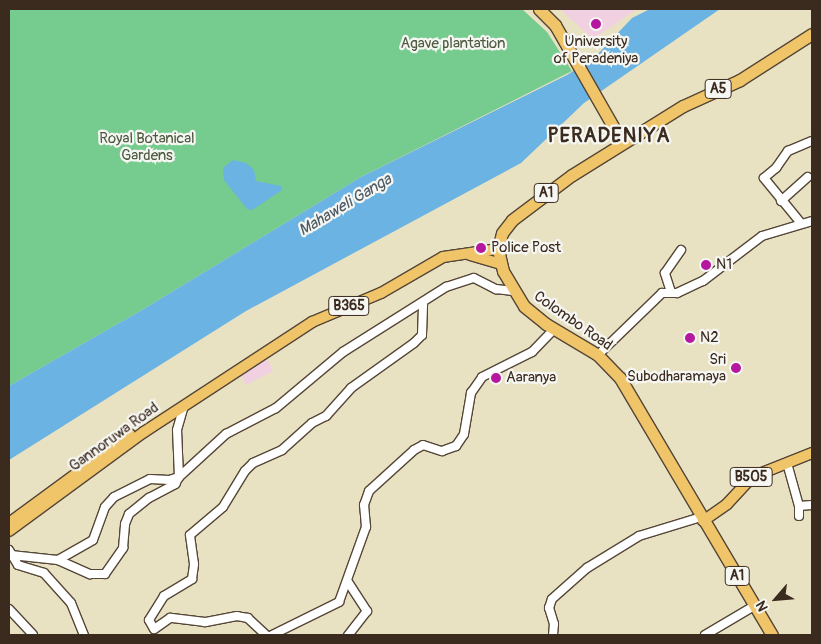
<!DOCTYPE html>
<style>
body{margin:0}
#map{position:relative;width:821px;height:644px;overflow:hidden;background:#e8e2c2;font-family:Pangolin,sans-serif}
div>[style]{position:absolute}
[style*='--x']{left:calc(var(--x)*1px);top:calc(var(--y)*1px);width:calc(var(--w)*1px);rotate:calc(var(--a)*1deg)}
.built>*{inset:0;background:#f1d0e2}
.green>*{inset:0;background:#76cb8f}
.water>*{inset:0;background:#6ab3e2}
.roads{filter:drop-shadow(1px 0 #554637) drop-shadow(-1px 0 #554637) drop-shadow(0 1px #554637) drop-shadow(0 -1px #554637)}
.minor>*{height:8px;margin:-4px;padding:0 4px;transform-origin:4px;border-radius:4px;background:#fff}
.major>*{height:10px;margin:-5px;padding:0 5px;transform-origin:5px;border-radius:5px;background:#f0c469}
.highway>*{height:11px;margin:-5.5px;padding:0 5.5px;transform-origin:5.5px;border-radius:5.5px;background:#f0c469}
.dots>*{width:14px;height:14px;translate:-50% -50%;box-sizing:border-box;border:2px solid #f6f6f2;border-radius:50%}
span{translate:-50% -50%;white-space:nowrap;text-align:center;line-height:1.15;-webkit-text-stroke:4.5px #f6f6f2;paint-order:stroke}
.shield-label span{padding:1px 4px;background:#f6f6f2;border:1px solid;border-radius:4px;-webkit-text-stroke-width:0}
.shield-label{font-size:14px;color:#3b2a1e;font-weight:700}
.poi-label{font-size:15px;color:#3b2a1e}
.left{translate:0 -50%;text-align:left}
.right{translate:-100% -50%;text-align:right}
.park-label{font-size:15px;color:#4d5a40}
.street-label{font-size:15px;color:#3b2a1e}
.water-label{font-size:16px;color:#4b5a63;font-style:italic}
.district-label{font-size:20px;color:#3b2a1e;font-weight:700;letter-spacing:1px}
.frame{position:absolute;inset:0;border:10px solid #3b2a1e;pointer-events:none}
.north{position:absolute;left:751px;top:574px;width:50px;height:50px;-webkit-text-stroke:4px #f6f6f2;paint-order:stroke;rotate:243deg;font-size:14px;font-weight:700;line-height:20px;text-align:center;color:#3b2a1e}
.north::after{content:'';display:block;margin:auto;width:18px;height:22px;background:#3b2a1e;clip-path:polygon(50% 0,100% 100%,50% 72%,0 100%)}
</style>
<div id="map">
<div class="built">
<i style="clip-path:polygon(560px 9px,637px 9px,593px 39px)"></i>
<i style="clip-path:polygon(267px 359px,273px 371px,246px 385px,241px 375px)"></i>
</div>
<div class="green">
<i style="clip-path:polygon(9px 9px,522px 9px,547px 32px,572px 71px,361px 177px,142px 310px,9px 386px)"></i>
</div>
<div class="water">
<i style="clip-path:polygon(650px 9px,720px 9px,584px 103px,521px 163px,246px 311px,9px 460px,9px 386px,142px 310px,361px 177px,567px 75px,595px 57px,632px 18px)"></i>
<i style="clip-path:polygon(233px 160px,246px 163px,254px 170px,256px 181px,281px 186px,282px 190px,252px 210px,247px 209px,224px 180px,223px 168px)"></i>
</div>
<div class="roads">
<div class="minor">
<i style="--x:781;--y:201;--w:36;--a:-42"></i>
<i style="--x:800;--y:222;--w:57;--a:-129.3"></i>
<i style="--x:764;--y:178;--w:16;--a:-40"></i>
<i style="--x:776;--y:168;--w:21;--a:-55"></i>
<i style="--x:788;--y:151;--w:26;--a:-23"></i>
<i style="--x:671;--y:292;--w:20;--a:-108"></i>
<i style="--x:665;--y:273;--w:28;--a:-55"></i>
<i style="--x:598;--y:355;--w:89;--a:-44.1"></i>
<i style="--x:662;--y:293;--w:15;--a:0"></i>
<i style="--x:677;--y:293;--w:29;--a:-25"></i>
<i style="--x:703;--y:281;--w:74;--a:-37.3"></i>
<i style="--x:762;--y:236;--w:52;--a:-16.7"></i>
<i style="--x:787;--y:463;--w:45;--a:74.4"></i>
<i style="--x:799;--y:506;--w:13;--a:-4"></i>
<i style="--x:799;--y:506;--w:10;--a:90"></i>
<i style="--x:9;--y:550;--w:17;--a:59"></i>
<i style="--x:18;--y:565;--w:27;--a:17"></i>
<i style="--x:44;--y:573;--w:40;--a:48"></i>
<i style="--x:71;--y:603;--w:35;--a:68"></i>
<i style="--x:11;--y:555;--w:47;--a:6.1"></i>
<i style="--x:58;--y:560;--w:35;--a:24"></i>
<i style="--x:90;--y:574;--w:15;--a:0"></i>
<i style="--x:105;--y:574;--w:32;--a:-55"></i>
<i style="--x:123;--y:548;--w:24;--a:-85"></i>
<i style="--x:125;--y:524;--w:11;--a:-68"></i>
<i style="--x:129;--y:514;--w:26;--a:-39"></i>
<i style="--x:149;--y:498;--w:30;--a:-28"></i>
<i style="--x:175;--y:484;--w:8;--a:-60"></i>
<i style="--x:179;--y:477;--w:47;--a:-92.4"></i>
<i style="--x:177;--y:430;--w:25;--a:-74"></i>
<i style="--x:58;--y:560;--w:40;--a:-29.7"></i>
<i style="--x:93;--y:540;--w:35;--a:-70"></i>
<i style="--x:105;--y:507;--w:13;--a:-48"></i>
<i style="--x:114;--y:497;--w:40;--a:-26.6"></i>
<i style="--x:150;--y:479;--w:19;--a:3"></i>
<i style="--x:169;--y:480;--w:10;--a:-17"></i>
<i style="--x:179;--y:477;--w:64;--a:-42.5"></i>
<i style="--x:226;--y:434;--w:56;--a:-27.5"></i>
<i style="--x:276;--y:408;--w:87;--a:-39.9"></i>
<i style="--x:343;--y:352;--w:122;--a:-32.3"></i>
<i style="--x:446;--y:287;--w:29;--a:-18"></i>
<i style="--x:474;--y:278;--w:25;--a:27"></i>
<i style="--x:496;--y:289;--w:17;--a:7"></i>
<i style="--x:348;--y:582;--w:35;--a:57"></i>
<i style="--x:367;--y:611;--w:31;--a:128"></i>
<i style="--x:9;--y:609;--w:35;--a:47"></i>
<i style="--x:266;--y:635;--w:25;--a:-137"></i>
<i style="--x:248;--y:618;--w:11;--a:-170"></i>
<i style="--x:237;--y:616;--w:33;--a:169"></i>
<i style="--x:205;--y:622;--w:35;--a:-173"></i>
<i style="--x:170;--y:618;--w:19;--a:145"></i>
<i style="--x:154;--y:629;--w:10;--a:-119"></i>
<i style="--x:149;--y:620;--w:28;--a:-58"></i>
<i style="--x:164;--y:596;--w:33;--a:-31"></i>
<i style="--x:192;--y:579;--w:15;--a:-82"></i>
<i style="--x:194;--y:564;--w:29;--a:-98"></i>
<i style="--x:190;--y:535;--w:43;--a:-40.3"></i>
<i style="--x:223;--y:507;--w:42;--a:-58.6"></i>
<i style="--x:245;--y:471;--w:11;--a:-45"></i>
<i style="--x:253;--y:463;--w:32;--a:-24"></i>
<i style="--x:282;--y:450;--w:40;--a:-42"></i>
<i style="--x:312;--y:423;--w:16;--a:-27"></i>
<i style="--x:326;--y:416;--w:38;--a:-48"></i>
<i style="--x:351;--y:388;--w:77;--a:-35.5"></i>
<i style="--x:414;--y:343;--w:11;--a:-45"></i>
<i style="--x:422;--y:335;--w:31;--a:-88"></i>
<i style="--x:272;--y:635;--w:75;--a:-26.2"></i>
<i style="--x:339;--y:602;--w:80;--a:-70.2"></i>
<i style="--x:366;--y:527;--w:22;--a:-95"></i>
<i style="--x:364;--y:505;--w:15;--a:-70"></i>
<i style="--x:369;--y:491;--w:61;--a:-42.3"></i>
<i style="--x:414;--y:450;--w:10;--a:-29"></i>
<i style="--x:423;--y:445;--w:20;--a:18"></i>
<i style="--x:442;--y:451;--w:15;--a:-20"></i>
<i style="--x:456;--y:446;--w:14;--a:-56"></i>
<i style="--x:464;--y:434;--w:42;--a:-80.3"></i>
<i style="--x:471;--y:393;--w:19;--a:-55"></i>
<i style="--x:482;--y:377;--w:56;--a:-26.6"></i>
<i style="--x:532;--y:352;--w:32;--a:-46"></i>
<i style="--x:553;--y:635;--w:11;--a:-85"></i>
<i style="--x:554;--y:624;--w:17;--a:-107"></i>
<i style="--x:549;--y:608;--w:9;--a:-72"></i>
<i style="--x:552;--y:599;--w:47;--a:-41.5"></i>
<i style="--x:587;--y:568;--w:61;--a:-31.6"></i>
<i style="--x:639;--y:536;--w:65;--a:-17"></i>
<i style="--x:705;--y:635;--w:57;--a:-30.6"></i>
</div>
<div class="major">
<i style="--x:470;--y:255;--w:32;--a:16"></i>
<i style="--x:703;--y:521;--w:29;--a:-35"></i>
<i style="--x:727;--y:504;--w:37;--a:-47"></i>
<i style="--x:752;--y:477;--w:65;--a:-21.8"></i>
<i style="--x:9;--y:523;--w:150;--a:-36.3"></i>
<i style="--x:9;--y:531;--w:167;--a:-36.3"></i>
<i style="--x:144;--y:432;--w:201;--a:-33.2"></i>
<i style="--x:312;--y:322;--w:75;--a:-22.8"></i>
<i style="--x:381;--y:293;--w:72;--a:-30.1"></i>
<i style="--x:443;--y:257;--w:56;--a:-8.3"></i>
</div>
<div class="highway">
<i style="--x:539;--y:9;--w:23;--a:45"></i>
<i style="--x:555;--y:25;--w:135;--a:60.2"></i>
<i style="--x:772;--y:635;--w:299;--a:-120.6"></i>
<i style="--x:620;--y:378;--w:32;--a:-134"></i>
<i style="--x:598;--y:355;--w:61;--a:-149.2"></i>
<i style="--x:546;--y:324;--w:28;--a:-141"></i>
<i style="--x:524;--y:306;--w:41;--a:-121"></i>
<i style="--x:503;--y:271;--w:23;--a:-103"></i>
<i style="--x:498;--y:249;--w:16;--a:-76"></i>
<i style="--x:502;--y:233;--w:16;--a:-52"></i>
<i style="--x:512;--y:220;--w:75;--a:-36.9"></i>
<i style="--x:572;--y:175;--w:131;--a:-31.9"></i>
<i style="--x:683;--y:106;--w:63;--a:-24.5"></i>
<i style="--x:740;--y:80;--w:85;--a:-32.6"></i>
</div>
</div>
<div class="dots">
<i style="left:596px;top:24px;background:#b5179e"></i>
<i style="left:481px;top:248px;background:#b5179e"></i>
<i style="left:706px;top:265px;background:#b5179e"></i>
<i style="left:690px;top:338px;background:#b5179e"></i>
<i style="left:736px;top:368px;background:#b5179e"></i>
<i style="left:496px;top:378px;background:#b5179e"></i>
</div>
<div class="shield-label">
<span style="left:718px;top:89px">A5</span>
<span style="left:546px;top:193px">A1</span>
<span style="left:349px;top:306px">B365</span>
<span style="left:751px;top:477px">B505</span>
<span style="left:737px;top:576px">A1</span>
</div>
<div class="poi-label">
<span style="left:596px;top:50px">University<br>of Peradeniya</span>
<span class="left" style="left:491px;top:248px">Police Post</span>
<span class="left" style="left:716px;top:265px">N1</span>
<span class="left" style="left:700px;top:338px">N2</span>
<span class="right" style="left:726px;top:368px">Sri<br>Subodharamaya</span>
<span class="left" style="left:506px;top:378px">Aaranya</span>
</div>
<div class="park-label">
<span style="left:453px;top:44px">Agave plantation</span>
<span style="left:147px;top:147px">Royal Botanical<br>Gardens</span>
</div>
<div class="street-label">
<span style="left:573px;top:321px;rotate:35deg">Colombo Road</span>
<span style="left:114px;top:437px;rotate:-36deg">Gannoruwa Road</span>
</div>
<div class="water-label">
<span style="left:345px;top:205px;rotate:-31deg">Mahaweli Ganga</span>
</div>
<div class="district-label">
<span style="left:609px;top:135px">PERADENIYA</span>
</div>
<div class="frame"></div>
<div class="north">N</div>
</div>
